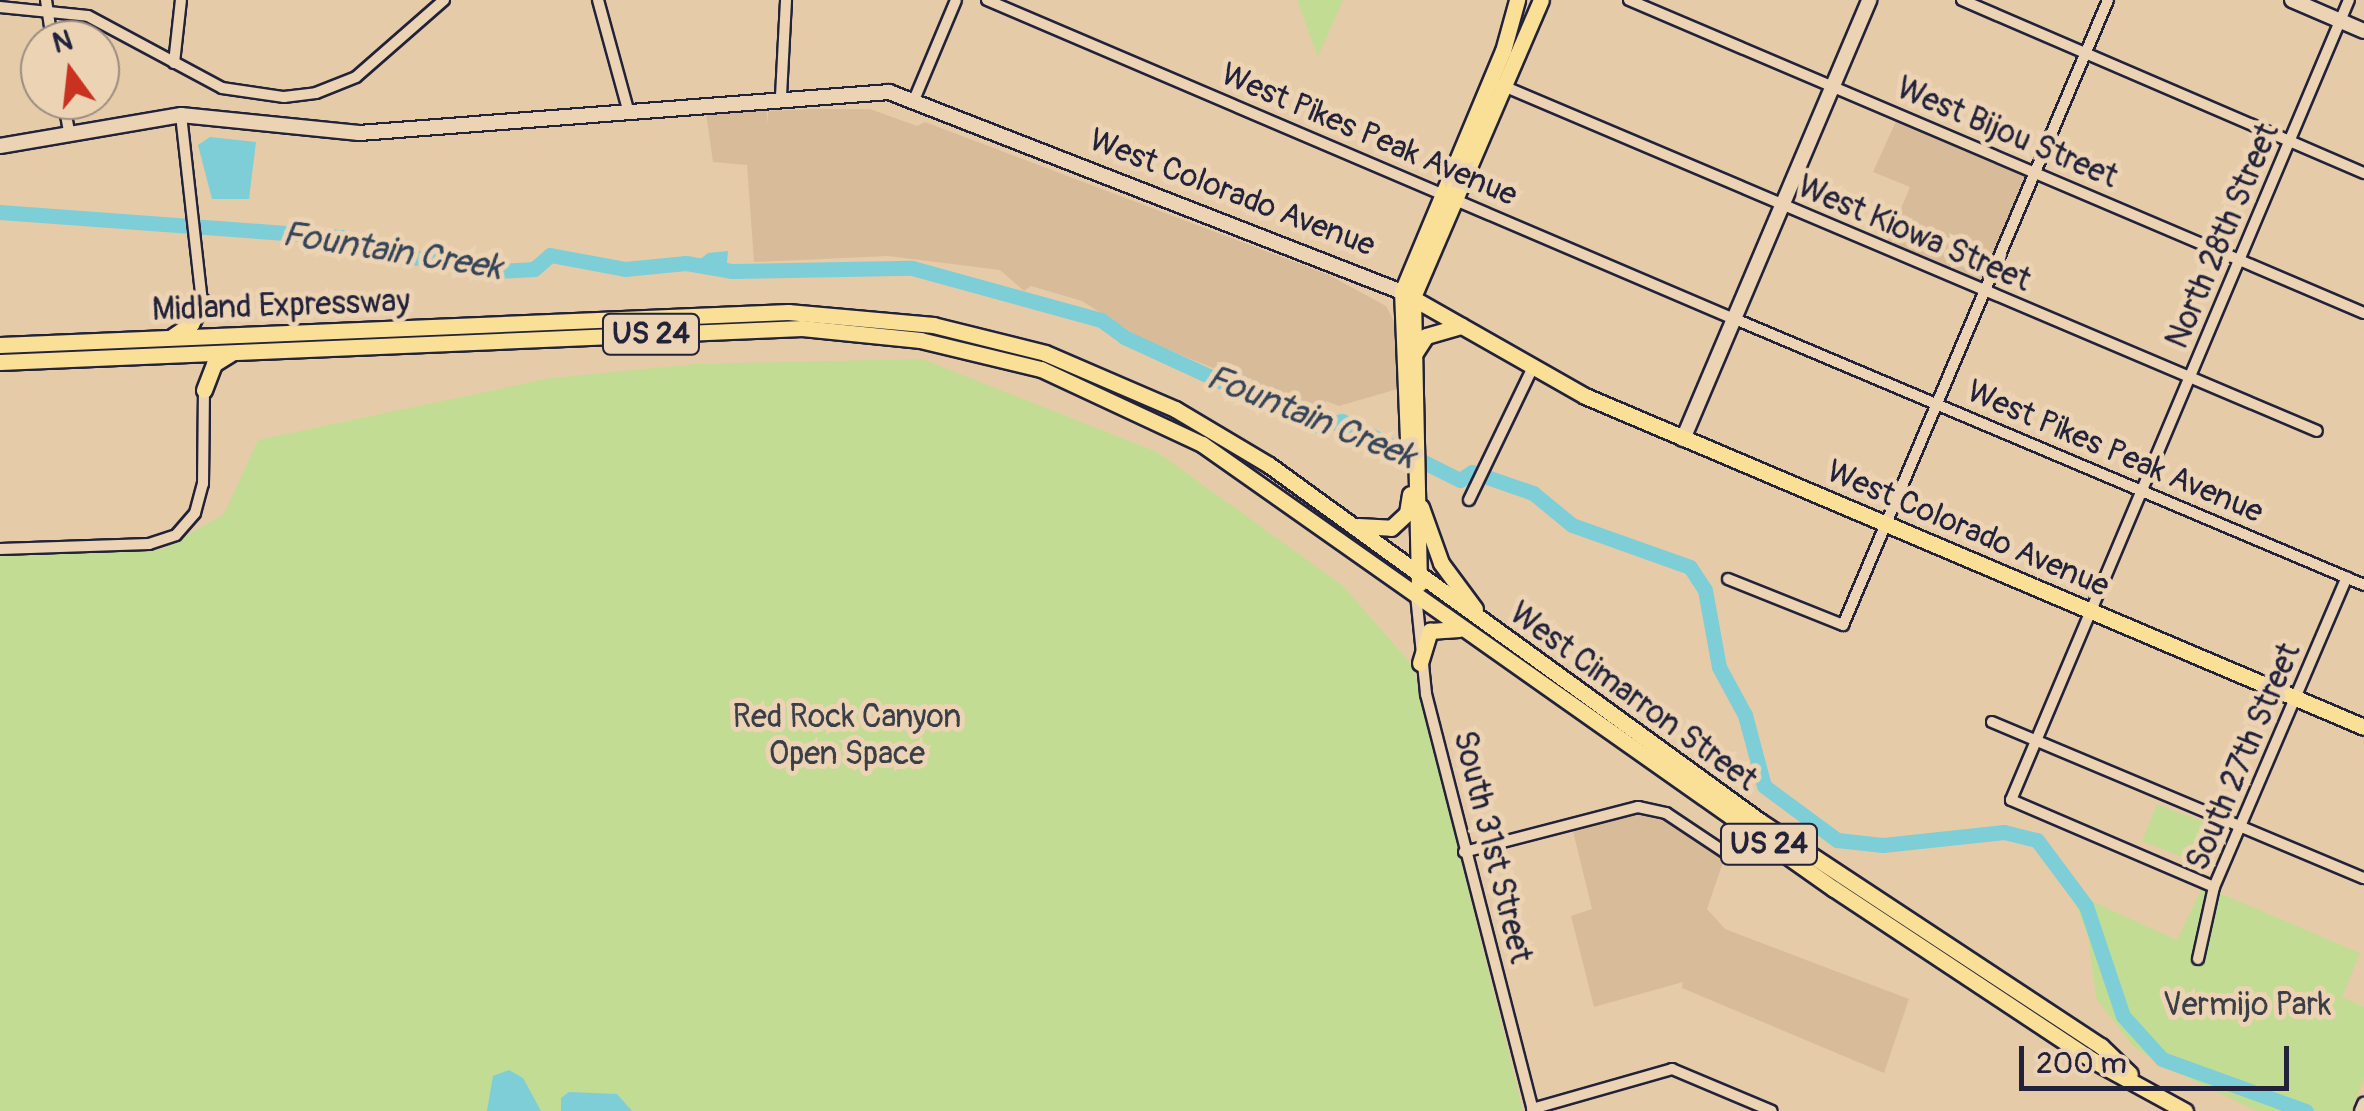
<!DOCTYPE html>
<style>
body{margin:0}
#map{position:relative;width:2364px;height:1111px;overflow:hidden;background:#e6cba9;font-family:Pangolin,sans-serif}
div>[style]{position:absolute}
[style*='--x']{left:calc(var(--x)*1px);top:calc(var(--y)*1px);width:calc(var(--w)*1px);rotate:calc(var(--a)*1deg)}
.built>*{inset:0;background:#d8bc9a}
.green>*{inset:0;background:#c2dc93;transform-origin:0 0}
.water>*{inset:0;background:#7dced7}
.river>*{height:15px;margin:-7.5px;padding:0 7.5px;transform-origin:7.5px;border-radius:7.5px;background:#7dced7}
.roads{filter:drop-shadow(2px 0 #22223b) drop-shadow(-2px 0 #22223b) drop-shadow(0 2px #22223b) drop-shadow(0 -2px #22223b)}
.minor>*{height:10px;margin:-5px;padding:0 5px;transform-origin:5px;border-radius:5px;background:#ebd3b3}
.tertiary>*{height:12px;margin:-6px;padding:0 6px;transform-origin:6px;border-radius:6px;background:#ebd3b3}
.secondary>*{height:14px;margin:-7px;padding:0 7px;transform-origin:7px;border-radius:7px;background:#ebd3b3}
.primary>*{height:15px;margin:-7.5px;padding:0 7.5px;transform-origin:7.5px;border-radius:7.5px;background:#fadf96}
.trunk>*{height:15px;margin:-7.5px;padding:0 7.5px;transform-origin:7.5px;border-radius:7.5px;background:#fadf96}
span{translate:-50% -50%;white-space:nowrap;text-align:center;line-height:1.15;-webkit-text-stroke:10px #ebd3b3;paint-order:stroke}
.shield-label span{padding:2px 8px;background:#ebd3b3;border:2px solid;border-radius:8px;-webkit-text-stroke-width:0}
.shield-label{font-size:30px;color:#22223b;font-weight:700}
.street-label{font-size:32px;color:#22223b}
.park-label{font-size:32px;color:#3a3e48}
.water-label{font-size:35px;color:#34445a;font-style:italic}
.north{position:absolute;left:20px;top:20px;width:100px;height:100px;box-sizing:border-box;background:#ebd3b3;border:2px solid #9b8c83;border-radius:50%;rotate:345deg;font-size:28px;font-weight:700;line-height:40px;text-align:center;color:#22223b}
.north::after{content:'';display:block;margin:auto;width:35px;height:45px;background:#c8321e;clip-path:polygon(50% 0,100% 100%,50% 72%,0 100%)}
.scale{position:absolute;left:2019px;top:1046px;width:270px;height:45px;box-sizing:border-box;border:5px solid #22223b;border-top:0;padding-left:12px;font-size:30px;line-height:35px;white-space:nowrap;color:#22223b;-webkit-text-stroke:8px #ebd3b3;paint-order:stroke}
</style>
<div id="map">
<div class="built">
<i style="clip-path:polygon(766px 108px,768px 124px,768px 111px,812px 109px,870px 109px,917px 126px,925px 122px,1329px 275px,1386px 306px,1398px 329px,1401px 388px,1339px 406px,1326px 401px,1325px 414px,1140px 338px,1082px 301px,1031px 286px,1024px 291px,1000px 270px,888px 256px,754px 262px,747px 165px,713px 162px,706px 113px)"></i>
<i style="clip-path:polygon(1897px 119px,2026px 175px,1983px 284px,1886px 244px,1910px 187px,1873px 172px)"></i>
<i style="clip-path:polygon(1630px 814px,1664px 818px,1724px 859px,1707px 909px,1725px 929px,1909px 999px,1884px 1073px,1682px 988px,1683px 982px,1594px 1007px,1571px 916px,1592px 909px,1573px 831px)"></i>
</div>
<div class="green">
<i style="clip-path:polygon(1297px 0,1343px 0,1318px 57px,1301px 11px)"></i>
<i style="left:1953px;top:241px;width:37px;height:21px;rotate:19deg"></i>
<i style="clip-path:polygon(922px 359px,1157px 452px,1342px 585px,1413px 666px,1523px 1111px,0 1111px,0 555px,163px 549px,224px 514px,258px 440px,551px 378px,697px 364px)"></i>
<i style="clip-path:polygon(2157px 804px,2213px 826px,2198px 834px,2185px 858px,2142px 841px)"></i>
<i style="clip-path:polygon(2203px 886px,2360px 953px,2342px 997px,2364px 1007px,2364px 1078px,2351px 1111px,2256px 1111px,2159px 1064px,2132px 1045px,2096px 998px,2088px 936px,2071px 892px,2177px 940px)"></i>
</div>
<div class="water">
<i style="clip-path:polygon(210px 137px,256px 142px,249px 199px,212px 199px,198px 145px)"></i>
<i style="clip-path:polygon(728px 251px,726px 275px,690px 267px,708px 253px)"></i>
<i style="clip-path:polygon(509px 1070px,523px 1078px,541px 1111px,487px 1111px,493px 1076px)"></i>
<i style="clip-path:polygon(569px 1092px,617px 1094px,632px 1111px,561px 1111px,561px 1098px)"></i>
</div>
<div class="river">
<i style="--x:0;--y:212;--w:343;--a:4.2"></i>
<i style="--x:342;--y:237;--w:53;--a:21.2"></i>
<i style="--x:391;--y:256;--w:62;--a:3.7"></i>
<i style="--x:453;--y:260;--w:45;--a:14"></i>
<i style="--x:497;--y:271;--w:37;--a:-3"></i>
<i style="--x:534;--y:269;--w:21;--a:-41"></i>
<i style="--x:550;--y:255;--w:76;--a:10.6"></i>
<i style="--x:625;--y:269;--w:61;--a:-5.6"></i>
<i style="--x:686;--y:263;--w:47;--a:9.9"></i>
<i style="--x:732;--y:271;--w:180;--a:-1"></i>
<i style="--x:912;--y:268;--w:196;--a:15.4"></i>
<i style="--x:1101;--y:320;--w:29;--a:36"></i>
<i style="--x:1124;--y:337;--w:210;--a:24.7"></i>
<i style="--x:1315;--y:425;--w:27;--a:-8"></i>
<i style="--x:1342;--y:421;--w:132;--a:26.6"></i>
<i style="--x:1460;--y:480;--w:14;--a:-34"></i>
<i style="--x:1472;--y:472;--w:65;--a:19"></i>
<i style="--x:1533;--y:493;--w:50;--a:39.4"></i>
<i style="--x:1572;--y:525;--w:125;--a:19.6"></i>
<i style="--x:1690;--y:567;--w:27;--a:57"></i>
<i style="--x:1705;--y:590;--w:78;--a:79.7"></i>
<i style="--x:1719;--y:667;--w:55;--a:61.6"></i>
<i style="--x:1745;--y:715;--w:73;--a:75"></i>
<i style="--x:1764;--y:786;--w:91;--a:36.5"></i>
<i style="--x:1837;--y:840;--w:46;--a:6.2"></i>
<i style="--x:1883;--y:845;--w:122;--a:-6.1"></i>
<i style="--x:2004;--y:832;--w:34;--a:14"></i>
<i style="--x:2037;--y:840;--w:82;--a:53.4"></i>
<i style="--x:2086;--y:906;--w:116;--a:71.4"></i>
<i style="--x:2123;--y:1016;--w:58;--a:47.8"></i>
<i style="--x:2162;--y:1059;--w:153;--a:19.9"></i>
</div>
<div class="roads">
<div class="minor">
<i style="--x:46;--y:0;--w:40;--a:81.5"></i>
<i style="--x:598;--y:0;--w:114;--a:74.7"></i>
<i style="--x:987;--y:0;--w:810;--a:23.12"></i>
<i style="--x:1629;--y:0;--w:799;--a:23.07"></i>
<i style="--x:1962;--y:0;--w:438;--a:23.3"></i>
<i style="--x:0;--y:7;--w:88;--a:5.8"></i>
<i style="--x:88;--y:16;--w:152;--a:28.2"></i>
<i style="--x:222;--y:88;--w:63;--a:8.3"></i>
<i style="--x:284;--y:97;--w:32;--a:-7"></i>
<i style="--x:316;--y:93;--w:43;--a:-21.8"></i>
<i style="--x:356;--y:77;--w:117;--a:-41.2"></i>
<i style="--x:174;--y:63;--w:63;--a:-83.7"></i>
<i style="--x:1501;--y:85;--w:886;--a:22.98"></i>
<i style="--x:781;--y:96;--w:96;--a:-87"></i>
<i style="--x:63;--y:100;--w:32;--a:79"></i>
<i style="--x:914;--y:100;--w:108;--a:-67.2"></i>
<i style="--x:181;--y:115;--w:188;--a:83.6"></i>
<i style="--x:1735;--y:319;--w:683;--a:22.92"></i>
<i style="--x:1469;--y:500;--w:145;--a:-64.3"></i>
<i style="--x:0;--y:549;--w:149;--a:-1.9"></i>
<i style="--x:149;--y:544;--w:28;--a:-18"></i>
<i style="--x:176;--y:535;--w:29;--a:-49"></i>
<i style="--x:195;--y:513;--w:30;--a:-75"></i>
<i style="--x:203;--y:484;--w:94;--a:-89.4"></i>
<i style="--x:1728;--y:579;--w:124;--a:21.8"></i>
<i style="--x:1843;--y:625;--w:679;--a:-67.02"></i>
<i style="--x:1416;--y:595;--w:100;--a:84.2"></i>
<i style="--x:1426;--y:694;--w:431;--a:75.6"></i>
<i style="--x:1992;--y:722;--w:403;--a:22.8"></i>
<i style="--x:1464;--y:852;--w:180;--a:-14.5"></i>
<i style="--x:1638;--y:807;--w:29;--a:12"></i>
<i style="--x:1666;--y:813;--w:76;--a:33.7"></i>
<i style="--x:2214;--y:887;--w:221;--a:-156.8"></i>
<i style="--x:2011;--y:800;--w:868;--a:-67.1"></i>
<i style="--x:2198;--y:959;--w:74;--a:-77.5"></i>
<i style="--x:2214;--y:887;--w:337;--a:-66.8"></i>
<i style="--x:1532;--y:1109;--w:146;--a:-15.9"></i>
<i style="--x:1672;--y:1069;--w:108;--a:22.8"></i>
</div>
<div class="tertiary">
<i style="--x:2361;--y:1111;--w:8;--a:-67"></i>
</div>
<div class="secondary">
<i style="--x:2292;--y:0;--w:78;--a:23.3"></i>
<i style="--x:0;--y:146;--w:184;--a:-9.7"></i>
<i style="--x:181;--y:115;--w:179;--a:5.8"></i>
<i style="--x:359;--y:133;--w:532;--a:-4.42"></i>
<i style="--x:889;--y:92;--w:551;--a:21.3"></i>
<i style="--x:1683;--y:439;--w:477;--a:-67"></i>
</div>
<div class="primary">
<i style="--x:1402;--y:292;--w:210;--a:29.6"></i>
<i style="--x:1585;--y:396;--w:846;--a:23.02"></i>
<i style="--x:1415;--y:353;--w:20;--a:-57"></i>
<i style="--x:1426;--y:336;--w:37;--a:-16"></i>
<i style="--x:1408;--y:440;--w:148;--a:-92.3"></i>
<i style="--x:1402;--y:292;--w:261;--a:-67.3"></i>
<i style="--x:1503;--y:51;--w:53;--a:-74.6"></i>
<i style="--x:1419;--y:584;--w:287;--a:-91.2"></i>
<i style="--x:1413;--y:297;--w:323;--a:-66.7"></i>
</div>
<div class="trunk">
<i style="--x:173;--y:336;--w:22;--a:-34"></i>
<i style="--x:191;--y:324;--w:25;--a:-63"></i>
<i style="--x:0;--y:345;--w:789;--a:-2.4"></i>
<i style="--x:788;--y:312;--w:146;--a:5.1"></i>
<i style="--x:933;--y:325;--w:115;--a:14"></i>
<i style="--x:1045;--y:353;--w:142;--a:23.3"></i>
<i style="--x:1175;--y:409;--w:109;--a:30.8"></i>
<i style="--x:1269;--y:465;--w:608;--a:35.97"></i>
<i style="--x:1761;--y:822;--w:407;--a:33.4"></i>
<i style="--x:2101;--y:1046;--w:40;--a:44"></i>
<i style="--x:0;--y:362;--w:803;--a:-2.43"></i>
<i style="--x:802;--y:328;--w:119;--a:5.8"></i>
<i style="--x:920;--y:340;--w:124;--a:13.5"></i>
<i style="--x:1041;--y:369;--w:178;--a:25"></i>
<i style="--x:1202;--y:444;--w:773;--a:35.15"></i>
<i style="--x:1834;--y:889;--w:310;--a:33.5"></i>
<i style="--x:2092;--y:1060;--w:106;--a:28.7"></i>
<i style="--x:204;--y:390;--w:28;--a:-69"></i>
<i style="--x:214;--y:364;--w:19;--a:-32"></i>
<i style="--x:1421;--y:507;--w:59;--a:70.3"></i>
<i style="--x:1441;--y:563;--w:57;--a:53.5"></i>
<i style="--x:1358;--y:526;--w:33;--a:3"></i>
<i style="--x:1391;--y:528;--w:22;--a:-43"></i>
<i style="--x:1407;--y:513;--w:19;--a:-81"></i>
<i style="--x:1420;--y:663;--w:34;--a:-73"></i>
<i style="--x:1430;--y:631;--w:29;--a:-4"></i>
</div>
</div>
<div class="shield-label">
<span style="left:651px;top:334px">US 24</span>
<span style="left:1769px;top:844px">US 24</span>
</div>
<div class="street-label">
<span style="left:2007px;top:133px;rotate:23deg">West Bijou Street</span>
<span style="left:1369px;top:135px;rotate:23deg">West Pikes Peak Avenue</span>
<span style="left:1232px;top:193px;rotate:21deg">West Colorado Avenue</span>
<span style="left:1914px;top:234px;rotate:23deg">West Kiowa Street</span>
<span style="left:2223px;top:236px;rotate:-67deg">North 28th Street</span>
<span style="left:281px;top:306px;rotate:-2deg">Midland Expressway</span>
<span style="left:2115px;top:452px;rotate:23deg">West Pikes Peak Avenue</span>
<span style="left:1968px;top:529px;rotate:23deg">West Colorado Avenue</span>
<span style="left:1633px;top:697px;rotate:36deg">West Cimarron Street</span>
<span style="left:2244px;top:757px;rotate:-67deg">South 27th Street</span>
<span style="left:1492px;top:847px;rotate:76deg">South 31st Street</span>
</div>
<div class="park-label">
<span style="left:847px;top:736px">Red Rock Canyon<br>Open Space</span>
<span style="left:2247px;top:1005px">Vermijo Park</span>
</div>
<div class="water-label">
<span style="left:392px;top:251px;rotate:9deg">Fountain Creek</span>
<span style="left:1311px;top:417px;rotate:22deg">Fountain Creek</span>
</div>
<div class="north">N</div>
<div class="scale">200 m</div>
</div>
